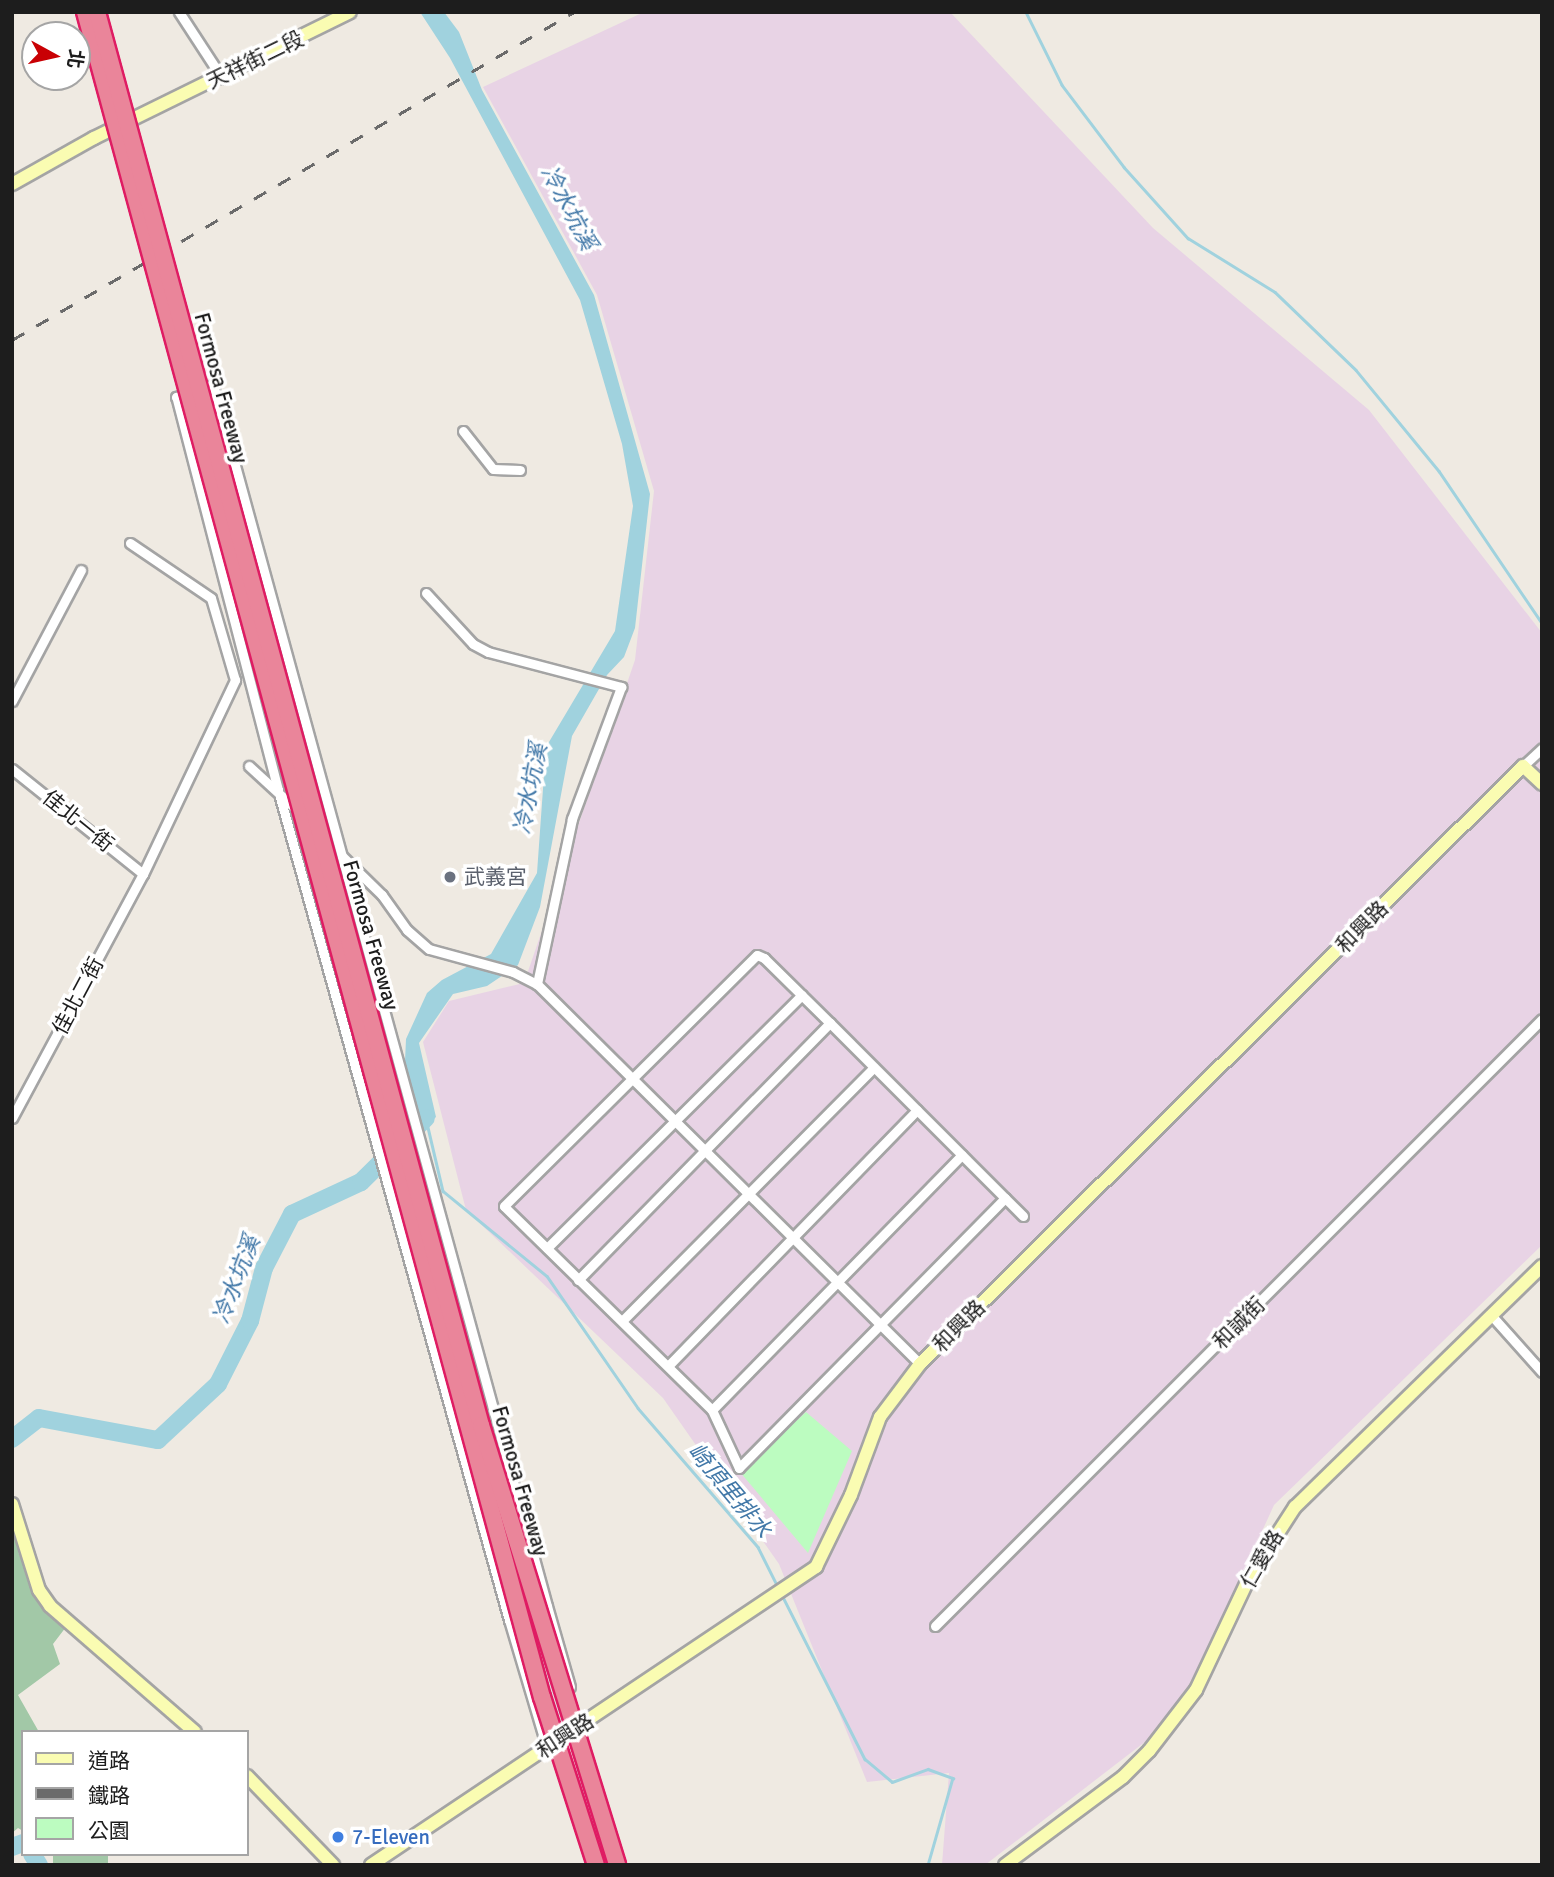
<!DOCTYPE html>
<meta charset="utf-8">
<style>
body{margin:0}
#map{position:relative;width:1554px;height:1877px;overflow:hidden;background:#efeae2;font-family:Signika,"Noto Sans TC",sans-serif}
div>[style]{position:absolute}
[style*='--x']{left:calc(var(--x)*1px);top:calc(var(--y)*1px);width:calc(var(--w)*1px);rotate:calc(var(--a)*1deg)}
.industrial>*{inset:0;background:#e8d3e5}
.cemetery>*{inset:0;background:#a2c8a7;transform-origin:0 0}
.park>*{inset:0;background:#bcfcc0}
.parking>*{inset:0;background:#e1e1e1;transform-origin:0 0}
.water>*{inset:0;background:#a0d2de}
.stream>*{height:2.5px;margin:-1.25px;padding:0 1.25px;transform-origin:1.25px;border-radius:1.25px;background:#a0d2de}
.river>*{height:18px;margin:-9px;padding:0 9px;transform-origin:9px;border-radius:9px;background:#a0d2de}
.roads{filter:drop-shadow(2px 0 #a4a4a4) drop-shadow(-2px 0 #a4a4a4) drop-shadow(0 2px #a4a4a4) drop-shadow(0 -2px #a4a4a4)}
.street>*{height:9px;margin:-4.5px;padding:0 4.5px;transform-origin:4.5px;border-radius:4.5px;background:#fff}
.secondary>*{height:12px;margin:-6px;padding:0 6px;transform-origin:6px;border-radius:6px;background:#fafcb2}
.rail>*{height:2.5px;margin-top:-1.25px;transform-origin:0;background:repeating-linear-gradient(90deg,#6b6b6b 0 14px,transparent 0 28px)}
.bridges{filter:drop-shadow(2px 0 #df1c63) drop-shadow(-2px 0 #df1c63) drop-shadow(0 2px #df1c63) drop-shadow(0 -2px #df1c63)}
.highway-bridge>*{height:16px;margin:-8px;padding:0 8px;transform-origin:8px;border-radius:8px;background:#ea859a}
.dots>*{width:19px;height:19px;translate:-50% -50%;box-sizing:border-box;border:4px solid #fff;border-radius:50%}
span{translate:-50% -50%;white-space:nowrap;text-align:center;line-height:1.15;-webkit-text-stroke:7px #fff;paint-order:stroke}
.street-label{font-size:21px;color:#1d1d1d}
.worship-label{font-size:21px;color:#5b616d}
.left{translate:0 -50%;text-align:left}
.shop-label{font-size:21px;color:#366cbe}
.water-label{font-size:23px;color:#4278a8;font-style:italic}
.frame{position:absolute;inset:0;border:14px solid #1d1d1d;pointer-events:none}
.legend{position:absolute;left:21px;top:1730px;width:228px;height:126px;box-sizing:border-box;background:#fff;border:2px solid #a5a5a5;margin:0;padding:9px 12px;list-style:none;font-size:21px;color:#1d1d1d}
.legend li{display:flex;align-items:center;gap:14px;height:35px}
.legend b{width:35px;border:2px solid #a5a5a5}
.north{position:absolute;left:21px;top:21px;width:70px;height:70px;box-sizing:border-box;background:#fff;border:2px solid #a5a5a5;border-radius:50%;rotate:98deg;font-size:19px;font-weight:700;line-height:28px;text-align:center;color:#1d1d1d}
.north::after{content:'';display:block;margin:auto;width:24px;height:32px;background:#c90004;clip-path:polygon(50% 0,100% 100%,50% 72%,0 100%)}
</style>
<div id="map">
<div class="industrial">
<i style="clip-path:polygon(644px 12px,950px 12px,1153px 228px,1369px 410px,1542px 633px,1542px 1245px,1274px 1505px,1186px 1698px,1150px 1738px,985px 1865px,942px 1865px,949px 1773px,867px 1782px,779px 1564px,663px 1398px,466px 1210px,423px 1042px,449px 1001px,524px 983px,635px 660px,654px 491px,597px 295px,483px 87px)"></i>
</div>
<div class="cemetery">
<i style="clip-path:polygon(12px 1524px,19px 1554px,35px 1591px,66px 1627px,53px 1644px,60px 1664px,18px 1695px,39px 1732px,23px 1732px,23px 1831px,18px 1828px,12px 1833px)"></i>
<i style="left:53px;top:1854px;width:55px;height:11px"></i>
</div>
<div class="park">
<i style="clip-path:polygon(806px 1412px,852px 1451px,808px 1553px,740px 1472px)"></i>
</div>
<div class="parking">
<i style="left:546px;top:1619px;width:107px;height:30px;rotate:74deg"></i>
<i style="clip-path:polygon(590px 1763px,619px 1854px,595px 1865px,560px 1775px)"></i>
</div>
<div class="water">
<i style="clip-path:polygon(420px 12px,444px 12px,459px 32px,482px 90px,594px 295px,650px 494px,635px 628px,624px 657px,607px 675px,572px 736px,540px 907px,518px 965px,487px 986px,453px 994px,419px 1043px,436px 1117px,420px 1131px,405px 1061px,406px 1039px,427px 993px,442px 980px,491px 954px,537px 873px,546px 747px,615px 631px,633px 506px,622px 444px,580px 300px,450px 58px)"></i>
</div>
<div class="stream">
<i style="--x:1026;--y:12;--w:81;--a:63.7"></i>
<i style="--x:1062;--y:85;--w:103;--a:52.9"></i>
<i style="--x:1124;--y:167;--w:96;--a:48"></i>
<i style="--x:1188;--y:238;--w:102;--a:31.8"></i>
<i style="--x:1275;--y:292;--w:112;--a:43.9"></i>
<i style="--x:1356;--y:370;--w:131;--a:50.6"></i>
<i style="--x:1439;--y:471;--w:184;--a:55.9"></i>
<i style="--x:427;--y:1123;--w:70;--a:76.8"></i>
<i style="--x:443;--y:1191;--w:134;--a:39.3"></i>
<i style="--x:547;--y:1276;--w:160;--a:55.4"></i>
<i style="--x:638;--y:1408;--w:184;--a:49.2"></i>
<i style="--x:758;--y:1547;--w:47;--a:63.4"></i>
<i style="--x:782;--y:1595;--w:184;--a:63.2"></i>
<i style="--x:865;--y:1759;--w:35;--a:40"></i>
<i style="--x:892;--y:1782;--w:38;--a:-20"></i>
<i style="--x:928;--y:1769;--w:27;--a:20"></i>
<i style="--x:953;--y:1778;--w:91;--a:106"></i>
</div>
<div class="river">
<i style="--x:12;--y:1439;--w:34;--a:-38"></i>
<i style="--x:39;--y:1418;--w:121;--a:10.5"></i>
<i style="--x:158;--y:1440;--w:82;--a:-43"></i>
<i style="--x:218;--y:1384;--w:71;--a:-63.1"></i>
<i style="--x:250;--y:1321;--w:55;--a:-75.2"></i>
<i style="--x:264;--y:1268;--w:61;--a:-62.6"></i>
<i style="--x:292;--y:1214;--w:76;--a:-24.9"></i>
<i style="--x:361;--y:1182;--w:91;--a:-44.6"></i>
<i style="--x:12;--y:1847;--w:12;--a:-20"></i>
<i style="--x:32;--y:1854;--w:13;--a:58"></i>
</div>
<div class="roads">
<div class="street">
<i style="--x:179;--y:12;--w:79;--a:56.9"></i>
<i style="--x:463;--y:431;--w:48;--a:51.7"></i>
<i style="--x:493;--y:469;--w:27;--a:2"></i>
<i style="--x:426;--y:593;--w:69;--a:47.3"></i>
<i style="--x:473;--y:644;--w:17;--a:28"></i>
<i style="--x:488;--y:652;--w:138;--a:14.7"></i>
<i style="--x:621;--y:687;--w:141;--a:110.4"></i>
<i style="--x:572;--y:819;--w:169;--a:102"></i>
<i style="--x:12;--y:701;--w:148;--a:-62.2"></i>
<i style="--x:249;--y:766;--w:67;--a:42.6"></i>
<i style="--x:1523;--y:766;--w:26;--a:-43"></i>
<i style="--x:12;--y:769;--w:168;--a:38.7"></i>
<i style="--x:342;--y:856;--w:56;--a:44.3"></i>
<i style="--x:382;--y:895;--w:43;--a:54.5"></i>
<i style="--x:407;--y:930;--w:29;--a:41"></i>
<i style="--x:429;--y:949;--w:87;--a:15.3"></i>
<i style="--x:513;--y:972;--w:27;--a:27"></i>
<i style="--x:537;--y:984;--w:540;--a:44.77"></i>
<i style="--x:12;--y:1118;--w:277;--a:-61.8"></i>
<i style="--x:143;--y:874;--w:215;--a:-64.6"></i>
<i style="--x:235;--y:680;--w:85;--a:-106.3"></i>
<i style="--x:211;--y:598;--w:98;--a:-145.8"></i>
<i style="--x:1005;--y:1198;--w:379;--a:134.6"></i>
<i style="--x:739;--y:1468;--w:64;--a:-115"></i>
<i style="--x:712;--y:1410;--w:291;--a:-135.6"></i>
<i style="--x:504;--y:1206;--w:356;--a:-44.8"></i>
<i style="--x:757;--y:955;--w:8;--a:23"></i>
<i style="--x:764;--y:958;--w:93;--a:44.6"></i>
<i style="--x:830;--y:1023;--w:273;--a:45"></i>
<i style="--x:547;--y:1248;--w:359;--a:-44.8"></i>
<i style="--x:578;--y:1280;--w:360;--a:-45.6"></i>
<i style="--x:1492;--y:1316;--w:75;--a:48.2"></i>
<i style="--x:623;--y:1320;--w:356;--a:-45.2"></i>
<i style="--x:668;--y:1366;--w:357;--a:-45.8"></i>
<i style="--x:712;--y:1410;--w:357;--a:-45.6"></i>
<i style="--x:509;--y:1620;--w:862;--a:-105.55"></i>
<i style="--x:278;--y:790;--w:406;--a:-104.5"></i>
<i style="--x:176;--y:397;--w:39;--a:-18"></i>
<i style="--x:213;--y:385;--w:1266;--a:74.7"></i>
<i style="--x:935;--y:1626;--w:858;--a:-45"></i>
<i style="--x:547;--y:1748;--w:134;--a:-106.5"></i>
<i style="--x:509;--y:1620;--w:40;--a:-20.2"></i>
<i style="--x:547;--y:1606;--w:84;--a:74.1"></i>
</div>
<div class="secondary">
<i style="--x:12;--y:184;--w:94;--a:-29.3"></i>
<i style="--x:94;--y:138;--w:285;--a:-26.2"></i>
<i style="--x:12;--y:1504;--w:90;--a:72.6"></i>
<i style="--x:39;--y:1590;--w:19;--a:55"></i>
<i style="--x:50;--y:1606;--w:192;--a:41"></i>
<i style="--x:247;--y:1776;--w:124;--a:46"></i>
<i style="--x:371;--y:1865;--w:536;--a:-33.81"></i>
<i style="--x:816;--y:1567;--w:80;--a:-64.1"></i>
<i style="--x:851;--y:1495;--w:83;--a:-69.6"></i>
<i style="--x:880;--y:1417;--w:66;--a:-53"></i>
<i style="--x:920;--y:1364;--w:849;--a:-44.76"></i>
<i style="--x:1523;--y:766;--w:26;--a:43"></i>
<i style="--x:1005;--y:1865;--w:147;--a:-36.7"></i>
<i style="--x:1123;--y:1777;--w:37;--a:-45"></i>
<i style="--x:1149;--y:1751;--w:77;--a:-52.4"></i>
<i style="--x:1196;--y:1690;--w:124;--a:-64.7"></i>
<i style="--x:1249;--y:1578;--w:85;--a:-57.1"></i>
<i style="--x:1295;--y:1507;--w:345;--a:-44.3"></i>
</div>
</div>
<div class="rail">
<i style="--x:12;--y:340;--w:651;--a:-30.27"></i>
</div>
<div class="bridges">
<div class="highway-bridge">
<i style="--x:85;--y:12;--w:1746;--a:74.83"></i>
<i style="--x:542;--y:1697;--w:176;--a:72.2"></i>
<i style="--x:97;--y:12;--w:1464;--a:74.8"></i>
<i style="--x:481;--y:1425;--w:461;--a:72.8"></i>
</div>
</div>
<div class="dots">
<i style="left:450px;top:877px;background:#6b7280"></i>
<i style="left:338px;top:1837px;background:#3f7fe0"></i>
</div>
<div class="street-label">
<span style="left:255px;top:60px;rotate:-26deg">天祥街二段</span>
<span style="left:221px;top:388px;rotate:75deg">Formosa Freeway</span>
<span style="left:78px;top:821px;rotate:39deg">佳北一街</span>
<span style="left:1362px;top:927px;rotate:-45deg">和興路</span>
<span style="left:371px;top:935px;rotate:74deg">Formosa Freeway</span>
<span style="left:78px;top:996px;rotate:-62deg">佳北二街</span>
<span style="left:1239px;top:1323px;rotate:-45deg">和誠街</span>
<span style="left:959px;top:1326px;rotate:-45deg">和興路</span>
<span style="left:520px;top:1481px;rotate:74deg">Formosa Freeway</span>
<span style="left:1262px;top:1559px;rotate:-60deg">仁愛路</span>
<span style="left:565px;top:1736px;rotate:-33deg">和興路</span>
</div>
<div class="worship-label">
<span class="left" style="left:464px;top:877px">武義宮</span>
</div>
<div class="shop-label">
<span class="left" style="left:352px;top:1837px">7-Eleven</span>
</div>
<div class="water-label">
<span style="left:568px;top:208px;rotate:62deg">冷水坑溪</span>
<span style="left:531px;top:789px;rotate:-79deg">冷水坑溪</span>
<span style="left:237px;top:1280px;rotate:-69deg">冷水坑溪</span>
<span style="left:729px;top:1491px;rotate:50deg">崎頂里排水</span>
</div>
<div class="frame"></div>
<ul class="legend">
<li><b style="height:9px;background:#fafcb2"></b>道路</li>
<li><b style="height:9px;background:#6b6b6b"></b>鐵路</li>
<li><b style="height:19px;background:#bcfcc0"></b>公園</li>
</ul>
<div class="north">北</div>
</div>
